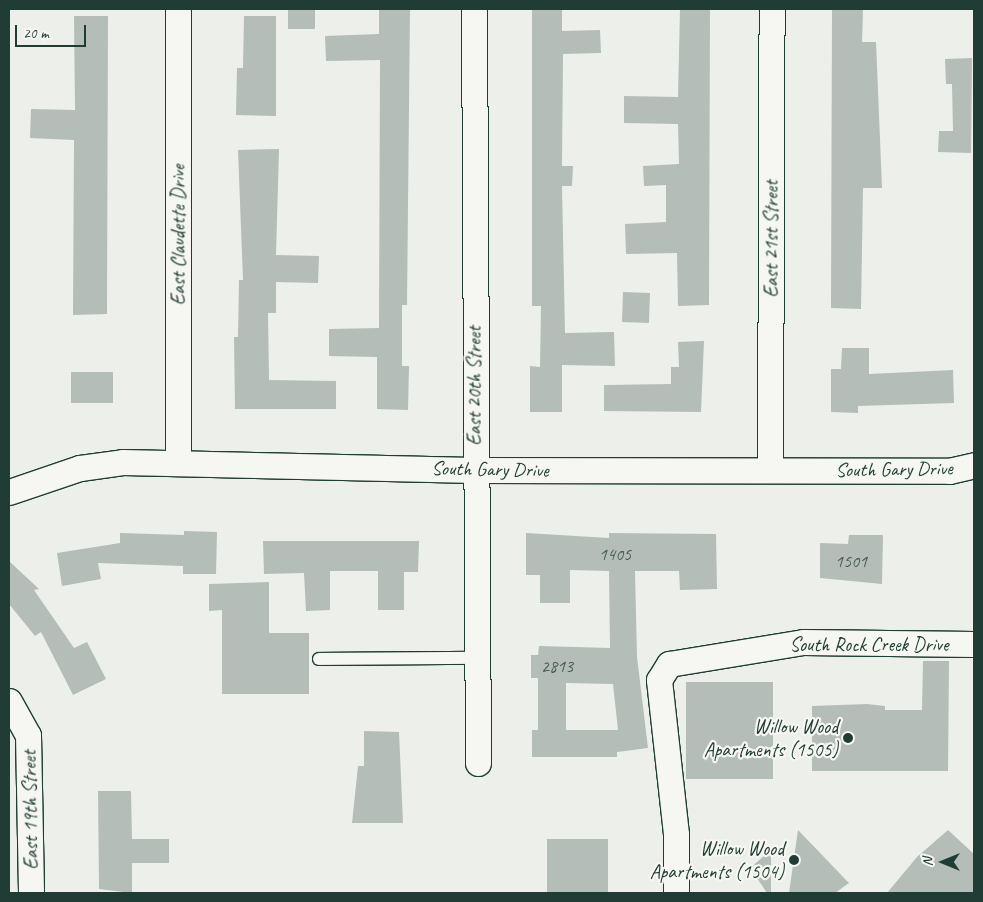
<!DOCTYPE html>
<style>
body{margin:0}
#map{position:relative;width:983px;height:902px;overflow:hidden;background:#edefea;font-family:Caveat,sans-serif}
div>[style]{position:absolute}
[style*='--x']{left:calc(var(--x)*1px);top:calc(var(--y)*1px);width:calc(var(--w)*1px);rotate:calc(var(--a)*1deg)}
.building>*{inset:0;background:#b4bdb8;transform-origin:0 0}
.roads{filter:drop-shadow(1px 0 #1f3d34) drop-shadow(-1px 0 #1f3d34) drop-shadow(0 1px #1f3d34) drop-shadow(0 -1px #1f3d34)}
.lane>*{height:12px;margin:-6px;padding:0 6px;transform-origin:6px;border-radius:6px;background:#f6f6f2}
.street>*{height:25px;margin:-12.5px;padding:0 12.5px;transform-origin:12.5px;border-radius:12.5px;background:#f6f6f2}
.dots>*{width:14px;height:14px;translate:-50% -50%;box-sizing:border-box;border:2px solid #f6f6f2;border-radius:50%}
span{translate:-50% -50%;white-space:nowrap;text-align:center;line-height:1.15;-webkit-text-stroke:4.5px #f6f6f2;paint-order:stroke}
.number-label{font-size:18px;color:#445d55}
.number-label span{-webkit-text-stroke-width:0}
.street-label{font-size:20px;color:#1f3d34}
.poi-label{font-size:20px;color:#1f3d34}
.right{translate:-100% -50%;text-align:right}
.frame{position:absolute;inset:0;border:10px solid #1f3d34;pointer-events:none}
.north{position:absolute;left:918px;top:837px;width:50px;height:50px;-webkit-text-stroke:4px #f6f6f2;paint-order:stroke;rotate:270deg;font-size:14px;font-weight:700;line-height:20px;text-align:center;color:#1f3d34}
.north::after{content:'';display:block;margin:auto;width:18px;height:22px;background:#1f3d34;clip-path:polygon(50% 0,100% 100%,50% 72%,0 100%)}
.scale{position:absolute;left:15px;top:25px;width:71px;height:22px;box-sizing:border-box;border:2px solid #1f3d34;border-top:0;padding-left:6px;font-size:15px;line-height:18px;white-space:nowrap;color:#1f3d34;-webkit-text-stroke:4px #f6f6f2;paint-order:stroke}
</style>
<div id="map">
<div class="building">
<i style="left:288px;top:9px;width:27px;height:20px"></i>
<i style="clip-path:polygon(379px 9px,410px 9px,407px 305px,402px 305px,402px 366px,409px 366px,408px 410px,377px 409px,377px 357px,329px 356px,329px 329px,379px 328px,380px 60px,326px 61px,325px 36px,379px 34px)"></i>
<i style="clip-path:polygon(532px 9px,562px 9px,562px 31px,600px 30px,601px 53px,563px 54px,562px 166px,573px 166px,572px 186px,562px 186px,565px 333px,614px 332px,615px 366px,562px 365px,562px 412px,530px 412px,530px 366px,540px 367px,541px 306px,532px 306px)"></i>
<i style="clip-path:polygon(680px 9px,710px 9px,709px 305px,678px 306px,677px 253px,626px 254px,625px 224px,666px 222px,666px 185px,644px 186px,643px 166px,679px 164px,678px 124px,624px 123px,624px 96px,678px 97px)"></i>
<i style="clip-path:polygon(832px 9px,863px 9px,862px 42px,876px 42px,882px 188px,863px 188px,861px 309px,831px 308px)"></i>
<i style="clip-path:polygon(74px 16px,108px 16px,107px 314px,73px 315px,74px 140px,30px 138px,31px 109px,75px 110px)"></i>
<i style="clip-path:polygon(244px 16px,276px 16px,276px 116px,236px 115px,237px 68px,243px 68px)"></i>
<i style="clip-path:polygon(972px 58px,971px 153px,938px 152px,939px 131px,953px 131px,952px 84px,946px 84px,945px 59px)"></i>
<i style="clip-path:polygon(279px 149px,276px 255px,319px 256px,318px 283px,276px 282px,276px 313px,268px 313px,269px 380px,336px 381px,336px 409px,235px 409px,234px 337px,238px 337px,239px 280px,243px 280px,238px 150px)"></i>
<i style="left:623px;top:292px;width:27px;height:30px;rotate:2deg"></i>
<i style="clip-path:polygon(704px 341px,701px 412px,604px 411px,604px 385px,671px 384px,671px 367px,679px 367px,678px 342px)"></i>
<i style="clip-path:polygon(842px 348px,869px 348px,869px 374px,953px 370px,954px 403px,858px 406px,858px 413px,831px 412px,831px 369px,841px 369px)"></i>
<i style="left:113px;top:372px;width:31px;height:42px;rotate:90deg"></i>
<i style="clip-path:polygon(184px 531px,217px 532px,216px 574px,183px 574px,183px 566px,98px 563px,101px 579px,62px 586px,57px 553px,120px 543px,120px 533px,184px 535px)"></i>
<i style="clip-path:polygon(evenodd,526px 533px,609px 538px,609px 533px,716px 534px,717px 589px,680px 590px,679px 571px,635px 571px,637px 657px,648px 748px,617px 752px,617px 757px,532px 757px,532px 730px,538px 730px,538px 678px,531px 678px,531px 655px,538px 655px,539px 646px,610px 648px,609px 571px,570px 570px,570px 603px,540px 603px,540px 575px,526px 575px,526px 533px,566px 683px,613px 684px,618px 730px,566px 730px,566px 683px)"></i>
<i style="clip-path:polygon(849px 535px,883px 535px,882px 584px,820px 578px,820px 543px,848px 544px)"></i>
<i style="clip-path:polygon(263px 541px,419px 541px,418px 572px,404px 572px,404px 610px,378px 610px,378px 571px,330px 571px,330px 610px,306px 611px,304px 573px,264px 574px)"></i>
<i style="clip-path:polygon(9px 561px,39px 589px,34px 590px,74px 648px,87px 642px,106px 679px,73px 695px,41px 632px,35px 636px,9px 604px)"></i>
<i style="clip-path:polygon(269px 582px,269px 633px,309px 633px,309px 694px,222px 694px,222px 610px,209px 611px,209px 584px)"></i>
<i style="clip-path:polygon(923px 661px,949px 661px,948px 771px,812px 771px,812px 706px,867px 704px,885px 706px,885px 710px,922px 710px)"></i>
<i style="left:686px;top:682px;width:87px;height:97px"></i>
<i style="clip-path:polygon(364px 731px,399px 732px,403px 823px,352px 823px,358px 766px,364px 766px)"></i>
<i style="clip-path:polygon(98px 791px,131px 791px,132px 839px,169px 839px,169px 863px,132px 863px,132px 893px,99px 889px)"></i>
<i style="clip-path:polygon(798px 830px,849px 883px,835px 893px,789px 893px)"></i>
<i style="clip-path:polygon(948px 830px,974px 854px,974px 893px,887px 893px,917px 857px)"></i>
<i style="left:547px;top:839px;width:61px;height:54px"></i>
<i style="clip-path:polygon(771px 850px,771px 893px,767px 893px,750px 868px)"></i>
</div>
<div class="roads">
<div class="lane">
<i style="--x:319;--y:659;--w:157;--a:-0.4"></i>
</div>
<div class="street">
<i style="--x:474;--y:9;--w:754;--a:89.7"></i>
<i style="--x:178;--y:462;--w:453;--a:-90"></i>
<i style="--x:770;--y:470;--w:461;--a:-89.8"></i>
<i style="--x:9;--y:492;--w:75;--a:-18.7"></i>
<i style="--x:80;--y:468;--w:43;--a:-7.9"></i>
<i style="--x:123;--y:462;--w:351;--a:1.3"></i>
<i style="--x:474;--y:470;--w:475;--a:0.1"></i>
<i style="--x:949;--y:471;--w:26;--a:-13"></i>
<i style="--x:9;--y:701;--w:39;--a:61"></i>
<i style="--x:28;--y:735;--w:158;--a:88.9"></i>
<i style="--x:676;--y:893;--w:59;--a:-90"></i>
<i style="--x:676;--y:834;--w:155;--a:-96.3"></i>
<i style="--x:659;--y:680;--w:19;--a:-58"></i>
<i style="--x:669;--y:664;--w:136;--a:-9.3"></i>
<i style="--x:803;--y:642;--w:171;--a:0.7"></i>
</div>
</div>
<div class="dots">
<i style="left:848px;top:738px;background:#1f3d34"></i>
<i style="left:794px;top:860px;background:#1f3d34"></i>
</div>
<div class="number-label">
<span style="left:615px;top:554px">1405</span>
<span style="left:851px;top:561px">1501</span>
<span style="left:557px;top:666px">2813</span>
</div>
<div class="street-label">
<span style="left:178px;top:235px;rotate:-90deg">East Claudette Drive</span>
<span style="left:771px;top:239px;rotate:-90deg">East 21st Street</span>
<span style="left:474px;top:386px;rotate:-90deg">East 20th Street</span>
<span style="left:490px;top:469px;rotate:1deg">South Gary Drive</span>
<span style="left:894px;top:469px;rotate:-1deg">South Gary Drive</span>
<span style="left:869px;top:644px">South Rock Creek Drive</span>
<span style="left:30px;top:810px;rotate:-91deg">East 19th Street</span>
</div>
<div class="poi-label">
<span class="right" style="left:838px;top:738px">Willow Wood<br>Apartments (1505)</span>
<span class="right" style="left:784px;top:860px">Willow Wood<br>Apartments (1504)</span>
</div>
<div class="frame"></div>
<div class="north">N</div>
<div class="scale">20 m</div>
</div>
